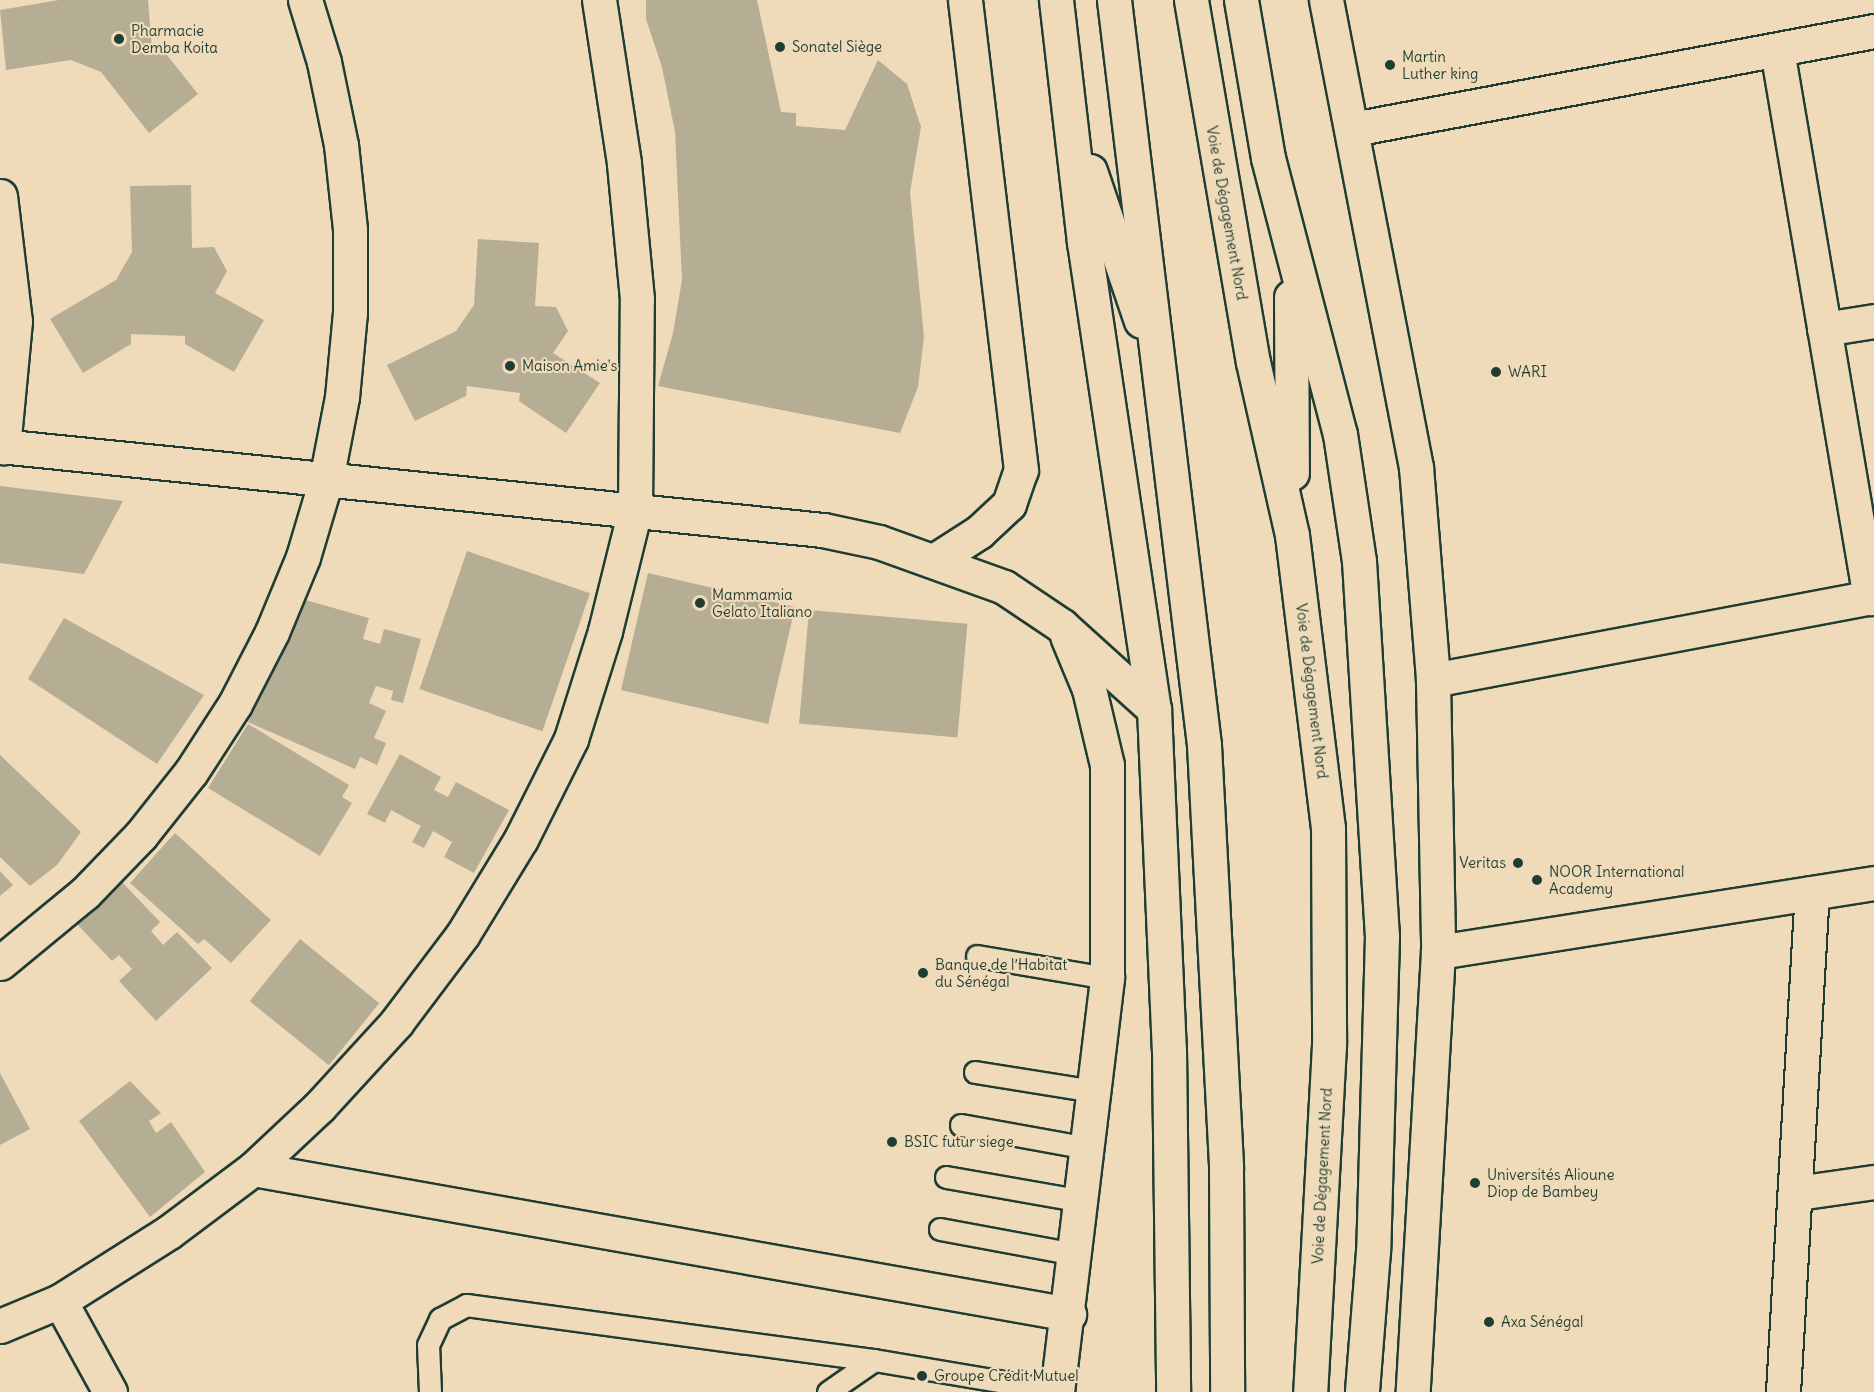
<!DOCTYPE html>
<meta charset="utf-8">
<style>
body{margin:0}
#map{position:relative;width:1874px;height:1392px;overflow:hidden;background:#efdbb9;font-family:Delius,sans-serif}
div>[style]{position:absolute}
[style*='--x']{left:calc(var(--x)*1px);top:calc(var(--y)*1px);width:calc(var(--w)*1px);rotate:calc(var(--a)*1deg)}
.building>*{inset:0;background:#b5ae94;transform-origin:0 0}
.roads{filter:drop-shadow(2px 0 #1f3d34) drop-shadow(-2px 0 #1f3d34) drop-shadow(0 2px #1f3d34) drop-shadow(0 -2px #1f3d34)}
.lane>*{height:21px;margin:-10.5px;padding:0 10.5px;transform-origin:10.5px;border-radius:10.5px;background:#efdbb9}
.street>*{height:33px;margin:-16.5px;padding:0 16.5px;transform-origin:16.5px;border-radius:16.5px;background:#efdbb9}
.highway>*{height:33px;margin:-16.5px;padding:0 16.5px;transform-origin:16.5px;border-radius:16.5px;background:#efdbb9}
.dots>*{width:16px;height:16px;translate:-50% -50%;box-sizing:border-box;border:3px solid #efdbb9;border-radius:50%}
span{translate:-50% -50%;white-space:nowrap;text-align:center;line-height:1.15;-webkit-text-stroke:4.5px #efdbb9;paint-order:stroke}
.poi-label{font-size:15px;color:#1f3d34}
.left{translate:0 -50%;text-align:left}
.right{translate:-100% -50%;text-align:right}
.street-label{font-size:15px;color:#1f3d34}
</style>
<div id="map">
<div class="building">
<i style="clip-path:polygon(59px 0,148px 0,152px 50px,163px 50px,198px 94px,149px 133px,101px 72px,71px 60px,6px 70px,0 10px)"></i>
<i style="clip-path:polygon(646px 0,757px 0,781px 112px,796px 113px,796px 126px,845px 130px,878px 60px,907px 84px,921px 127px,910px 192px,924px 337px,918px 387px,900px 433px,658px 386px,673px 333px,682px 280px,675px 132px,662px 67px,646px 19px)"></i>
<i style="clip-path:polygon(191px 185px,192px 248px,214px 247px,227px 271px,215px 293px,264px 320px,234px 372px,185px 344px,185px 336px,131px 334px,131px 344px,83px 373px,50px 319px,116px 280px,132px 252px,130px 186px)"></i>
<i style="clip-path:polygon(478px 239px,539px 243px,535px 306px,556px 307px,568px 331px,553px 353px,600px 383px,566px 433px,519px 401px,520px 393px,467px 386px,466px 396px,415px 421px,387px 365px,456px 331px,474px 305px)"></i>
<i style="clip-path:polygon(0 486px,123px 501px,84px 574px,0 563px)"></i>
<i style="left:467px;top:551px;width:130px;height:146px;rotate:19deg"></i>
<i style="left:648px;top:573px;width:151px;height:120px;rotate:13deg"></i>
<i style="clip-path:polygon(295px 597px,369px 618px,363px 639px,380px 644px,384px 629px,421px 639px,403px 703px,391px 700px,393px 691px,376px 686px,369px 703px,386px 711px,374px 738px,386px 743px,377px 765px,360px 757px,355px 769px,248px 722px,279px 655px)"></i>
<i style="left:809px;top:610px;width:159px;height:114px;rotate:5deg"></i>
<i style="clip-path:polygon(64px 618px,204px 695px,157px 764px,28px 679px)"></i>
<i style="clip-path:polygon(248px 724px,349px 785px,342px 797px,352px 803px,320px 856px,208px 788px)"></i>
<i style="clip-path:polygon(400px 754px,441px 777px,434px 790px,448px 797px,456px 782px,509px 810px,474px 873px,444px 857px,452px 842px,433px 831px,424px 848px,412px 842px,421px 826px,391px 810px,385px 823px,367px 814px)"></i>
<i style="clip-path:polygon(0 755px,81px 832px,57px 865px,30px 886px,0 857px)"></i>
<i style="clip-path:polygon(175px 833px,271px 920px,231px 963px,204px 939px,198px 944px,130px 883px)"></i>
<i style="clip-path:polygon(0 871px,13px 885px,0 896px)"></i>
<i style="clip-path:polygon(121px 881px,160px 922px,151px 931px,163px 945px,177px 932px,212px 968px,156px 1021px,119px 981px,132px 969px,119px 955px,112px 961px,76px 923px)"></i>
<i style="left:300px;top:939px;width:102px;height:80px;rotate:39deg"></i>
<i style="clip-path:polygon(0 1073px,30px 1129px,0 1145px)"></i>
<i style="clip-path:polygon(130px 1081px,161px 1113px,149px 1121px,156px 1133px,171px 1122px,205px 1172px,150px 1217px,79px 1121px)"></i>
</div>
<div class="roads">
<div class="lane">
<i style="--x:977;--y:956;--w:132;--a:9.6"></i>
<i style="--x:975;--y:1072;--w:121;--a:9.1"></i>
<i style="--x:961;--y:1125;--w:128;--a:10.3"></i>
<i style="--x:946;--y:1177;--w:138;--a:10"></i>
<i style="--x:940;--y:1229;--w:137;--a:10.5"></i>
<i style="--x:430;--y:1392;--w:47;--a:-92.4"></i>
<i style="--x:428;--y:1345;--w:29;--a:-65"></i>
<i style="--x:440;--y:1319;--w:30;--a:-28"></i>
<i style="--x:466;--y:1305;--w:412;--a:7.7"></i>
<i style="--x:874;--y:1360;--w:186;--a:9.6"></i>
<i style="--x:828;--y:1392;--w:56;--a:-34.8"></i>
</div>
<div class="street">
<i style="--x:1326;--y:0;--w:476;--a:79.1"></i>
<i style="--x:1416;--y:467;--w:214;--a:85.4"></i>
<i style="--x:1433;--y:680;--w:272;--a:88.9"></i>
<i style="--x:1438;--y:952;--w:441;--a:93.3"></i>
<i style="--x:1777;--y:50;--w:556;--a:80.37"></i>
<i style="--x:1353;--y:129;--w:530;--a:-10.65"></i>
<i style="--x:0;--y:196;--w:126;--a:83.2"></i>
<i style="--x:15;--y:321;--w:127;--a:95.4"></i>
<i style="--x:1824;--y:329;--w:51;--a:-9.1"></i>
<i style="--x:0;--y:446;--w:827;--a:5.83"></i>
<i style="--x:823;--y:530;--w:57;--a:12.1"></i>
<i style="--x:879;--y:542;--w:133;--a:19.8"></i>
<i style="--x:1004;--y:587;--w:70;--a:33.9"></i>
<i style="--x:1062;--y:626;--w:124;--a:42.1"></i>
<i style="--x:937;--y:559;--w:50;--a:-32.7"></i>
<i style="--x:979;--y:532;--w:41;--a:-43"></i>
<i style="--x:1009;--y:504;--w:36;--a:-71"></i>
<i style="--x:1021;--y:470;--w:473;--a:-96.8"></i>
<i style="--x:1433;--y:680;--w:449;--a:-10.7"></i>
<i style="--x:1438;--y:952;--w:441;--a:-9"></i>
<i style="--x:0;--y:963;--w:110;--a:-39.5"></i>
<i style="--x:85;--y:893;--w:81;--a:-46"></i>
<i style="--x:141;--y:835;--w:80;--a:-51.6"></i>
<i style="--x:191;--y:772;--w:81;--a:-57.1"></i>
<i style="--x:235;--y:704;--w:81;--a:-62.8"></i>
<i style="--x:272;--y:632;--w:81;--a:-67.5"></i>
<i style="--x:303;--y:557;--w:80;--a:-73.4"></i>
<i style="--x:326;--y:480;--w:85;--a:-79.1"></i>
<i style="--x:342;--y:397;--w:84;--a:-84.6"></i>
<i style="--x:350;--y:313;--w:84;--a:-90"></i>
<i style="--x:350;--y:229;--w:84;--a:-96.1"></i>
<i style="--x:341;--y:145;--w:85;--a:-101.6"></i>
<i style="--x:324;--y:62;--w:65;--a:-107"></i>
<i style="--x:253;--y:1169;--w:829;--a:10.08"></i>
<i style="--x:1797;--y:1193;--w:78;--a:-8.1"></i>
<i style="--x:60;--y:1301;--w:104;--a:61.2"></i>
<i style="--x:0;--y:1326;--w:65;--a:-22.6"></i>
<i style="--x:60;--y:1301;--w:129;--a:-32.3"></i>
<i style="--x:169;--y:1232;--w:105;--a:-36.9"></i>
<i style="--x:253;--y:1169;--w:92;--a:-43.2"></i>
<i style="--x:320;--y:1106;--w:113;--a:-47.5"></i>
<i style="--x:396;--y:1023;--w:111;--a:-53"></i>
<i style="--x:463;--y:934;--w:111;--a:-58.6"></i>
<i style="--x:521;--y:839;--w:112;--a:-63.4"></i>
<i style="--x:571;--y:739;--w:113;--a:-72.5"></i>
<i style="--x:605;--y:631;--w:125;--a:-76.1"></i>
<i style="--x:635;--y:510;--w:211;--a:-89.5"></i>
<i style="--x:637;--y:299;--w:137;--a:-95.5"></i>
<i style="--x:624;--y:163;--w:165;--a:-98.7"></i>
<i style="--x:1057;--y:1392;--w:417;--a:-83.1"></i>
<i style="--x:1107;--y:978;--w:213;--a:-90"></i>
<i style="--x:1107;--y:765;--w:78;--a:-103.3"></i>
<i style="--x:1089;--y:689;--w:57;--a:-112.5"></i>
<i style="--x:1783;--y:1392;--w:500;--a:-86.7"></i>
</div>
<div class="highway">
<i style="--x:1056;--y:0;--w:244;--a:83.4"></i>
<i style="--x:1084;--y:242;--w:472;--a:81.5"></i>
<i style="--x:1154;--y:709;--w:341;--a:87.5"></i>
<i style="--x:1169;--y:1050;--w:342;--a:89.3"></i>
<i style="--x:1114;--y:0;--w:750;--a:83.11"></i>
<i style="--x:1204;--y:745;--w:424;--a:87"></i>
<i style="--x:1226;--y:1168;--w:224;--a:89.7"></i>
<i style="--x:1191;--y:0;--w:367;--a:80.3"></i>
<i style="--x:1253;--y:362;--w:177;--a:77.3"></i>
<i style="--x:1292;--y:535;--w:295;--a:83"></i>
<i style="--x:1328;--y:828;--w:217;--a:89.7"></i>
<i style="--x:1329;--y:1045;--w:348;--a:93.1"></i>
<i style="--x:1241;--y:0;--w:160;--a:80.3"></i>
<i style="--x:1268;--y:158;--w:285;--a:75.4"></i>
<i style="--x:1340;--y:434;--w:128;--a:81.5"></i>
<i style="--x:1359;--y:561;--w:376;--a:86.5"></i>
<i style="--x:1382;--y:936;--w:315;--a:91.6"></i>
<i style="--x:1373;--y:1251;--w:141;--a:94.5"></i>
<i style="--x:1090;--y:171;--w:158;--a:71.2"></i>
<i style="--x:1291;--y:297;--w:176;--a:89.7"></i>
</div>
</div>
<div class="dots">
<i style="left:119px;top:39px;background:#1f3d34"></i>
<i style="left:780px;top:47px;background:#1f3d34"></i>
<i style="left:1390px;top:65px;background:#1f3d34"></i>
<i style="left:510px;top:366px;background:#1f3d34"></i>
<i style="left:1496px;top:372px;background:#1f3d34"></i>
<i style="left:700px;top:603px;background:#1f3d34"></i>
<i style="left:1518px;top:863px;background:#1f3d34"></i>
<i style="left:1537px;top:880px;background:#1f3d34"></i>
<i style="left:923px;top:973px;background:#1f3d34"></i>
<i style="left:892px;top:1142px;background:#1f3d34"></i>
<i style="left:1475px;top:1183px;background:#1f3d34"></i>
<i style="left:1489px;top:1322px;background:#1f3d34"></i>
<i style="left:922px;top:1376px;background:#1f3d34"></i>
</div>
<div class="poi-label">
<span class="left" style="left:131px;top:39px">Pharmacie<br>Demba Koita</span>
<span class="left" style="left:792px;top:47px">Sonatel Siège</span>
<span class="left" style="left:1402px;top:65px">Martin<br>Luther king</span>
<span class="left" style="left:522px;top:366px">Maison Amie's</span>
<span class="left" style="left:1508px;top:372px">WARI</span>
<span class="left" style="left:712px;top:603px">Mammamia<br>Gelato Italiano</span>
<span class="right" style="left:1506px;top:863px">Veritas</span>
<span class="left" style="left:1549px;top:880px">NOOR International<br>Academy</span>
<span class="left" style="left:935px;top:973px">Banque de l’Habitat<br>du Sénégal</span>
<span class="left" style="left:904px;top:1142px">BSIC futur siege</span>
<span class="left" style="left:1487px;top:1183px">Universités Alioune<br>Diop de Bambey</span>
<span class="left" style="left:1501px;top:1322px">Axa Sénégal</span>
<span class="left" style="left:934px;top:1376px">Groupe Crédit Mutuel</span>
</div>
<div class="street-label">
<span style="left:1227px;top:213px;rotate:80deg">Voie de Dégagement Nord</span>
<span style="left:1312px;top:691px;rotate:83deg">Voie de Dégagement Nord</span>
<span style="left:1322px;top:1176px;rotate:-87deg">Voie de Dégagement Nord</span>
</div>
</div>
